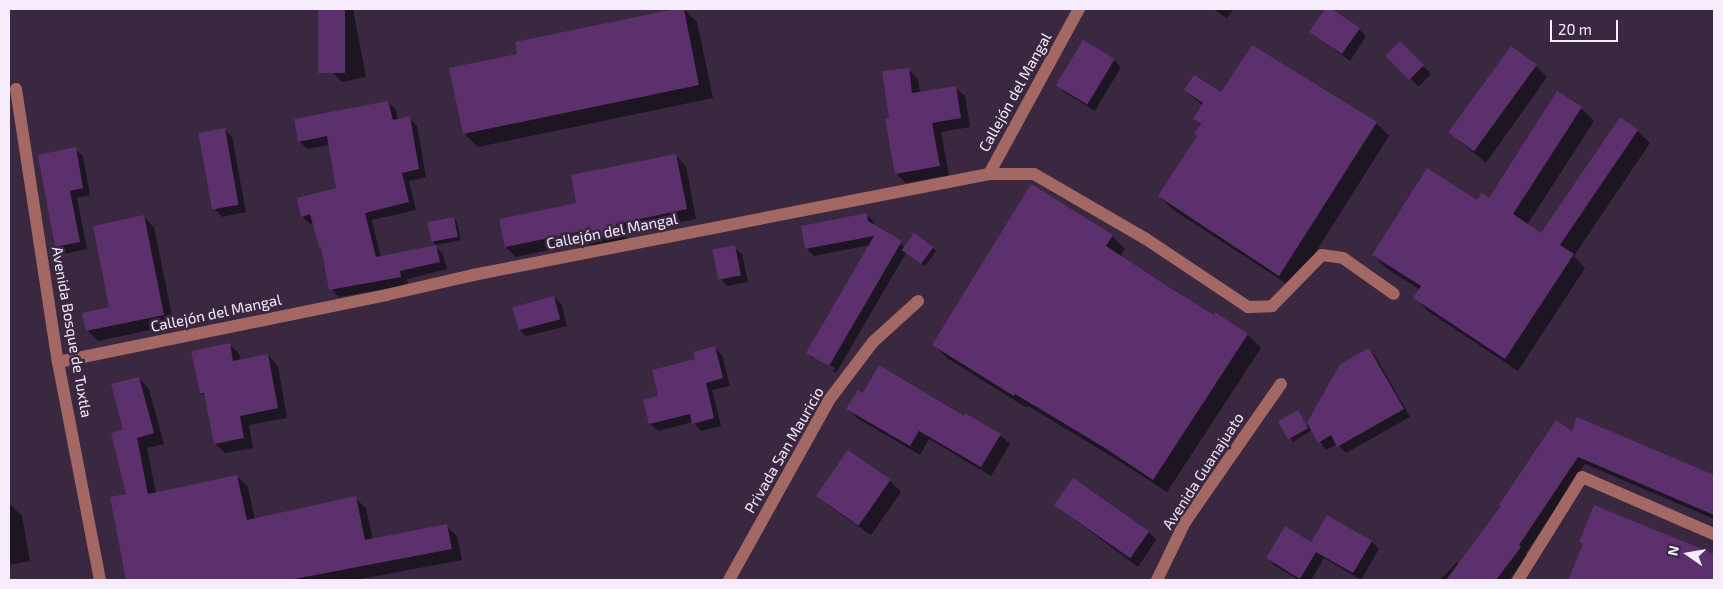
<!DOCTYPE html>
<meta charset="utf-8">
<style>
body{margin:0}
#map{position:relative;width:1723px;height:589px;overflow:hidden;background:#392840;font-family:"Exo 2",sans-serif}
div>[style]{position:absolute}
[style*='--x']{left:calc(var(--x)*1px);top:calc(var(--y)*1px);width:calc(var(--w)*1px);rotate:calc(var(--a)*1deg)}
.shadow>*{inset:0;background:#0007;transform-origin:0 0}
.building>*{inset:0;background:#5b306d;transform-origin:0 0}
.minor>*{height:12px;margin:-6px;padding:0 6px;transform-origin:6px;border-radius:6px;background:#a36864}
span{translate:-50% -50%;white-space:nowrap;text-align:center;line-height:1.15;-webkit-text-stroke:5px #392840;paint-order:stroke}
.street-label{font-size:15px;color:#f6ecfb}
.frame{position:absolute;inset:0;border:10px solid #f6ecfb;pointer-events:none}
.north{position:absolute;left:1663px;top:529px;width:50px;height:50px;-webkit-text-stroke:4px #392840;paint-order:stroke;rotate:283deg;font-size:14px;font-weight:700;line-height:20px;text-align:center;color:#f6ecfb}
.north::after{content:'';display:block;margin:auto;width:18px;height:22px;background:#f6ecfb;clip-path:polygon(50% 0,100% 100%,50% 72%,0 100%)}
.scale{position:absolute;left:1550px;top:20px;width:68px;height:22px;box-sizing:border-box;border:2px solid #f6ecfb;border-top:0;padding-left:6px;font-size:15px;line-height:18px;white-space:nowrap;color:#f6ecfb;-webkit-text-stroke:4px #392840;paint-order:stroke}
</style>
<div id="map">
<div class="shadow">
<i style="clip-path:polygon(319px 9px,353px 9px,366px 77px,342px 82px,331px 71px)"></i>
<i style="clip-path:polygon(684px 9px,697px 22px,713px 98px,478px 147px,464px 133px,519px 55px,516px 43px)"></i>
<i style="clip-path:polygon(1213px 9px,1233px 9px,1227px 18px)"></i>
<i style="clip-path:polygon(1327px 9px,1359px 29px,1366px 36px,1350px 61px,1311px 32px)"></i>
<i style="left:1400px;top:43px;width:44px;height:18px;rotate:45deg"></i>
<i style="clip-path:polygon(1114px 60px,1121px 67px,1095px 111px,1064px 92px,1057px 85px)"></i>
<i style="clip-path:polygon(1536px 66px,1547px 77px,1486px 163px,1450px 133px)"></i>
<i style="clip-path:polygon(908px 69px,918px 79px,920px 93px,955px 87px,965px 96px,970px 127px,941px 132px,949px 175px,906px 183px,897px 174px,890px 119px)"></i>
<i style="clip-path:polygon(1185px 90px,1376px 123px,1389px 136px,1293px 288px,1172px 209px,1159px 196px,1198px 136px,1201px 125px,1194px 119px,1203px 106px)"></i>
<i style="clip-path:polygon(388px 102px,396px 110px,398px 120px,409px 118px,417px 126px,426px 177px,409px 181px,416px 210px,372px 220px,381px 258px,435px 246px,443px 254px,447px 269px,407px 279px,408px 285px,339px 297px,331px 289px,322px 249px,314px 223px,310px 224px,302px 216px,337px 189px,329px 145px,307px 149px,299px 141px)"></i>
<i style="clip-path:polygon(1581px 108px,1594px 121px,1527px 225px,1542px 235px,1620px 119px,1638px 131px,1650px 143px,1574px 256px,1585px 268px,1518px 371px,1428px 311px,1415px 298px,1420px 290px,1386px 268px,1373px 255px,1478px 202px,1489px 200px)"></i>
<i style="clip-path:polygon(225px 130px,232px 137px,246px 212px,222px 217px,215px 209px)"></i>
<i style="clip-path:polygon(75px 149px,83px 156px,90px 195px,77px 198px,87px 249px,64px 254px,56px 246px)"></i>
<i style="clip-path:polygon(675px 155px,686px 166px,696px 219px,625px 234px,628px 244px,596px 250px,587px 242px,516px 257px,506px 247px,578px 204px)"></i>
<i style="clip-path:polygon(evenodd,866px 214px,874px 222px,875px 227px,905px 247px,932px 247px,936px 251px,925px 266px,906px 253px,836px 373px,815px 360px,807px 352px,870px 245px,814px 256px,807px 249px,866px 214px,814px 356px,835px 368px,833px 371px,814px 359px,814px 356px)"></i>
<i style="clip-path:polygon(143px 216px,154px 227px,174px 325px,98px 341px,87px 330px,110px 308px)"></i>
<i style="clip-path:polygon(454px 219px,457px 222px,461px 240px,437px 245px,433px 242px)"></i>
<i style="clip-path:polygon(1112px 236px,1125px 249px,1120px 257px,1214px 316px,1216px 314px,1248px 335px,1261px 348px,1167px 492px,1119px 461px,1028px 406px,1027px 408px,947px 358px,934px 345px)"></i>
<i style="clip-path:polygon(734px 247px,742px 254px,748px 282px,727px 286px,720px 278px)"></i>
<i style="clip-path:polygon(554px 297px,562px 305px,567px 326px,526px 336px,518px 329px)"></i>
<i style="clip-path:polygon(229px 344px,239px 354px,241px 361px,268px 355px,278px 366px,287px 418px,249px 425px,253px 448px,225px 453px,215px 443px,206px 397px,201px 393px)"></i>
<i style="clip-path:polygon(715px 348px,722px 355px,730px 386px,712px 390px,721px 426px,701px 431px,693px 422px,658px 431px,650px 424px,645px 401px,660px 397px,696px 360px)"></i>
<i style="clip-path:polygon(1369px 349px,1376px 357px,1410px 417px,1346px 453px,1337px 444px,1326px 450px,1312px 430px,1293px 442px,1280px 423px,1298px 412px,1307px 425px,1341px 365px)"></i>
<i style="clip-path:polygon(139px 378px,149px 389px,164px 444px,147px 448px,156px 493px,237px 476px,248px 487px,255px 520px,355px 498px,366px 508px,373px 540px,446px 526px,457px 536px,462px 560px,355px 580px,177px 580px,175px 572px,128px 495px,124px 430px)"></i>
<i style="clip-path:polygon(864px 395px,964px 417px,1000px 435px,1010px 444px,991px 476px,929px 439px,920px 455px,857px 418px,847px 409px)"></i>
<i style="clip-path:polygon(1572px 433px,1666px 458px,1714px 477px,1714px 519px,1585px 464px,1526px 553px,1528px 555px,1509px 580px,1440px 580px,1457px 562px,1460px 564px)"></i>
<i style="clip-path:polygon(890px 481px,901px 492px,871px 535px,829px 506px,818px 495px)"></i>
<i style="clip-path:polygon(11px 505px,22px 516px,30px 561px,9px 565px,9px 506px)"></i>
<i style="clip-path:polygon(1055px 505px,1149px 532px,1156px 540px,1138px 567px)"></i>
<i style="clip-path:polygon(1595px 506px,1714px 555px,1714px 580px,1570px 580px,1584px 546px,1580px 542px)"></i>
<i style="clip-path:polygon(1328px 517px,1372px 542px,1379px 549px,1361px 580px,1324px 558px,1311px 580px,1299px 580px,1275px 566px,1267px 558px,1311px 544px)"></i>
</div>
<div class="building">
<i style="left:318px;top:9px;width:27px;height:64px"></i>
<i style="clip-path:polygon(675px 9px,684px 9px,699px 85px,463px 134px,449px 68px,517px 54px,515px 42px)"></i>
<i style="clip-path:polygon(1325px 9px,1332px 9px,1360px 28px,1342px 54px,1309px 32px)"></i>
<i style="left:1083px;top:40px;width:37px;height:53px;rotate:31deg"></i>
<i style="left:1400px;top:41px;width:34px;height:21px;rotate:45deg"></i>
<i style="clip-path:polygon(1252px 45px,1377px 122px,1279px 276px,1158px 196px,1197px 136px,1194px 134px,1201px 124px,1193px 119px,1203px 103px,1184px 90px,1194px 75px,1221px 92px)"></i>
<i style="left:1511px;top:46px;width:32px;height:107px;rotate:36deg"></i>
<i style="clip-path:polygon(909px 68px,912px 93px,956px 86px,961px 118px,932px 123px,940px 166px,895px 174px,885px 119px,889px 118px,882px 71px)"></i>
<i style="clip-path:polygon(1557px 91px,1582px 107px,1513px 214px,1541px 233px,1620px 117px,1638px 130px,1560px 245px,1574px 254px,1505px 359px,1413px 298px,1421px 286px,1372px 255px,1427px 168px,1477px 200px,1482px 193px,1489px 198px)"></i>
<i style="clip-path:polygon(388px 101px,393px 120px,410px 116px,419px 169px,402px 173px,409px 202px,365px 213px,376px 257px,436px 245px,440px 262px,400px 271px,401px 277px,329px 290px,321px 247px,319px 247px,310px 214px,301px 217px,297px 198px,336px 188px,327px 136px,298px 142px,294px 119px)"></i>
<i style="left:225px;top:128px;width:78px;height:27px;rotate:80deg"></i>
<i style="clip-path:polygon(76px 147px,83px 188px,70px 191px,80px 242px,55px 247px,38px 155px)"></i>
<i style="clip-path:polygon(676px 154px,687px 209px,616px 224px,618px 234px,584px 241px,582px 231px,505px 247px,499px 219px,576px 203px,571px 175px)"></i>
<i style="clip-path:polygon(1031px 184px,1113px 235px,1106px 246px,1170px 288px,1214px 315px,1215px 312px,1248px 334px,1153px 480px,1105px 448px,1015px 394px,1014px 396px,932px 345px)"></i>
<i style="clip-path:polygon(867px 213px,868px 221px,902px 241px,829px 366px,806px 353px,874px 236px,805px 249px,801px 226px)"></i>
<i style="clip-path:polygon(144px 215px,164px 315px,86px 331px,82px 313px,109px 307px,93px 226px)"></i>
<i style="left:454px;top:217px;width:20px;height:27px;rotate:79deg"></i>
<i style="left:914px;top:233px;width:24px;height:21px;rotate:36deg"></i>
<i style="left:735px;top:245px;width:31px;height:23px;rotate:79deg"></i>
<i style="left:554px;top:296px;width:24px;height:43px;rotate:75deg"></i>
<i style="clip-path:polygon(230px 343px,233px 361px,268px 354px,278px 408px,240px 416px,244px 438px,214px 444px,204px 393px,200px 393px,191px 351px)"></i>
<i style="clip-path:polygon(715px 346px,723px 378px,706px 383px,714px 418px,692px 424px,690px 414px,649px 424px,643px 400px,658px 396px,652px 370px,695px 359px,693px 352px)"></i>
<i style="clip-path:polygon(1369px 348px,1404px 409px,1337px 447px,1331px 435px,1318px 443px,1307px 423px,1340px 364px)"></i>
<i style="clip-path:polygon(879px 365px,964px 416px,965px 413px,1001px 434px,981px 467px,919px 431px,910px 446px,846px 409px,858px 390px,863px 393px)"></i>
<i style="clip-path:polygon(139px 377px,154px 433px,137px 438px,148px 494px,237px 475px,247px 520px,356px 496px,365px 540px,447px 524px,452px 549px,289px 580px,126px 580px,110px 497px,126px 494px,111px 433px,123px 430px,111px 384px)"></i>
<i style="left:1298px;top:410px;width:21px;height:23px;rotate:61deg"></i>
<i style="clip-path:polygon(1577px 417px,1714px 475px,1714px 515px,1578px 457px,1519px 545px,1521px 547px,1496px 580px,1446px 580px,1501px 506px,1499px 505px,1556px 420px,1572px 431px)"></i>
<i style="left:848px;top:450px;width:52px;height:56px;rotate:35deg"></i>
<i style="left:1073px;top:478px;width:93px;height:33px;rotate:35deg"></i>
<i style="clip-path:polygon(1594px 505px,1714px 554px,1714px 580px,1568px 580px,1583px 544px,1579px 542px)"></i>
<i style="clip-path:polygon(1327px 515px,1372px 541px,1353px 573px,1316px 552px,1300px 579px,1266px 558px,1285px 526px,1311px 542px)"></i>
</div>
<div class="minor">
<i style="--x:16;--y:89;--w:276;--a:81.3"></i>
<i style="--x:58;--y:362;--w:222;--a:79.1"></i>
<i style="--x:989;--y:174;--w:188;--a:-61.4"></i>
<i style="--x:58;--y:362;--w:335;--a:-11.5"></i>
<i style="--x:386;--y:295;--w:89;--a:-12.9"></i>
<i style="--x:473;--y:275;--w:526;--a:-11.07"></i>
<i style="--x:989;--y:174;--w:45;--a:0"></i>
<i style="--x:1034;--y:174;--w:129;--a:30.1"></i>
<i style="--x:1146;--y:239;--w:123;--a:33.7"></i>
<i style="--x:1248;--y:307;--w:24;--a:-2"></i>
<i style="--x:1272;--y:306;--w:71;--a:-45.6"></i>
<i style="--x:1322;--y:255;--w:21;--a:8"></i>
<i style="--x:1343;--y:258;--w:62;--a:35.2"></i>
<i style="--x:729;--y:580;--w:206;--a:-60.9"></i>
<i style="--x:829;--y:400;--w:73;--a:-52.8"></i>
<i style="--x:873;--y:342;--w:61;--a:-42.3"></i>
<i style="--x:1157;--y:580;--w:64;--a:-64.2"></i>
<i style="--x:1185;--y:522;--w:168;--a:-55.2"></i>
<i style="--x:1518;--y:580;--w:121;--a:-58.1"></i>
<i style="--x:1582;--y:477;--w:144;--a:23.4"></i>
</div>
<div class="street-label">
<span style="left:1015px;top:92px;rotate:-61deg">Callejón del Mangal</span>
<span style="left:612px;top:231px;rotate:-11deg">Callejón del Mangal</span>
<span style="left:216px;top:313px;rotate:-12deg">Callejón del Mangal</span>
<span style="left:72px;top:332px;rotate:80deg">Avenida Bosque de Tuxtla</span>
<span style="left:784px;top:450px;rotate:-60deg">Privada San Mauricio</span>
<span style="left:1203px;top:471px;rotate:-57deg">Avenida Guanajuato</span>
</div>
<div class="frame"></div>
<div class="north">N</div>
<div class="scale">20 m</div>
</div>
